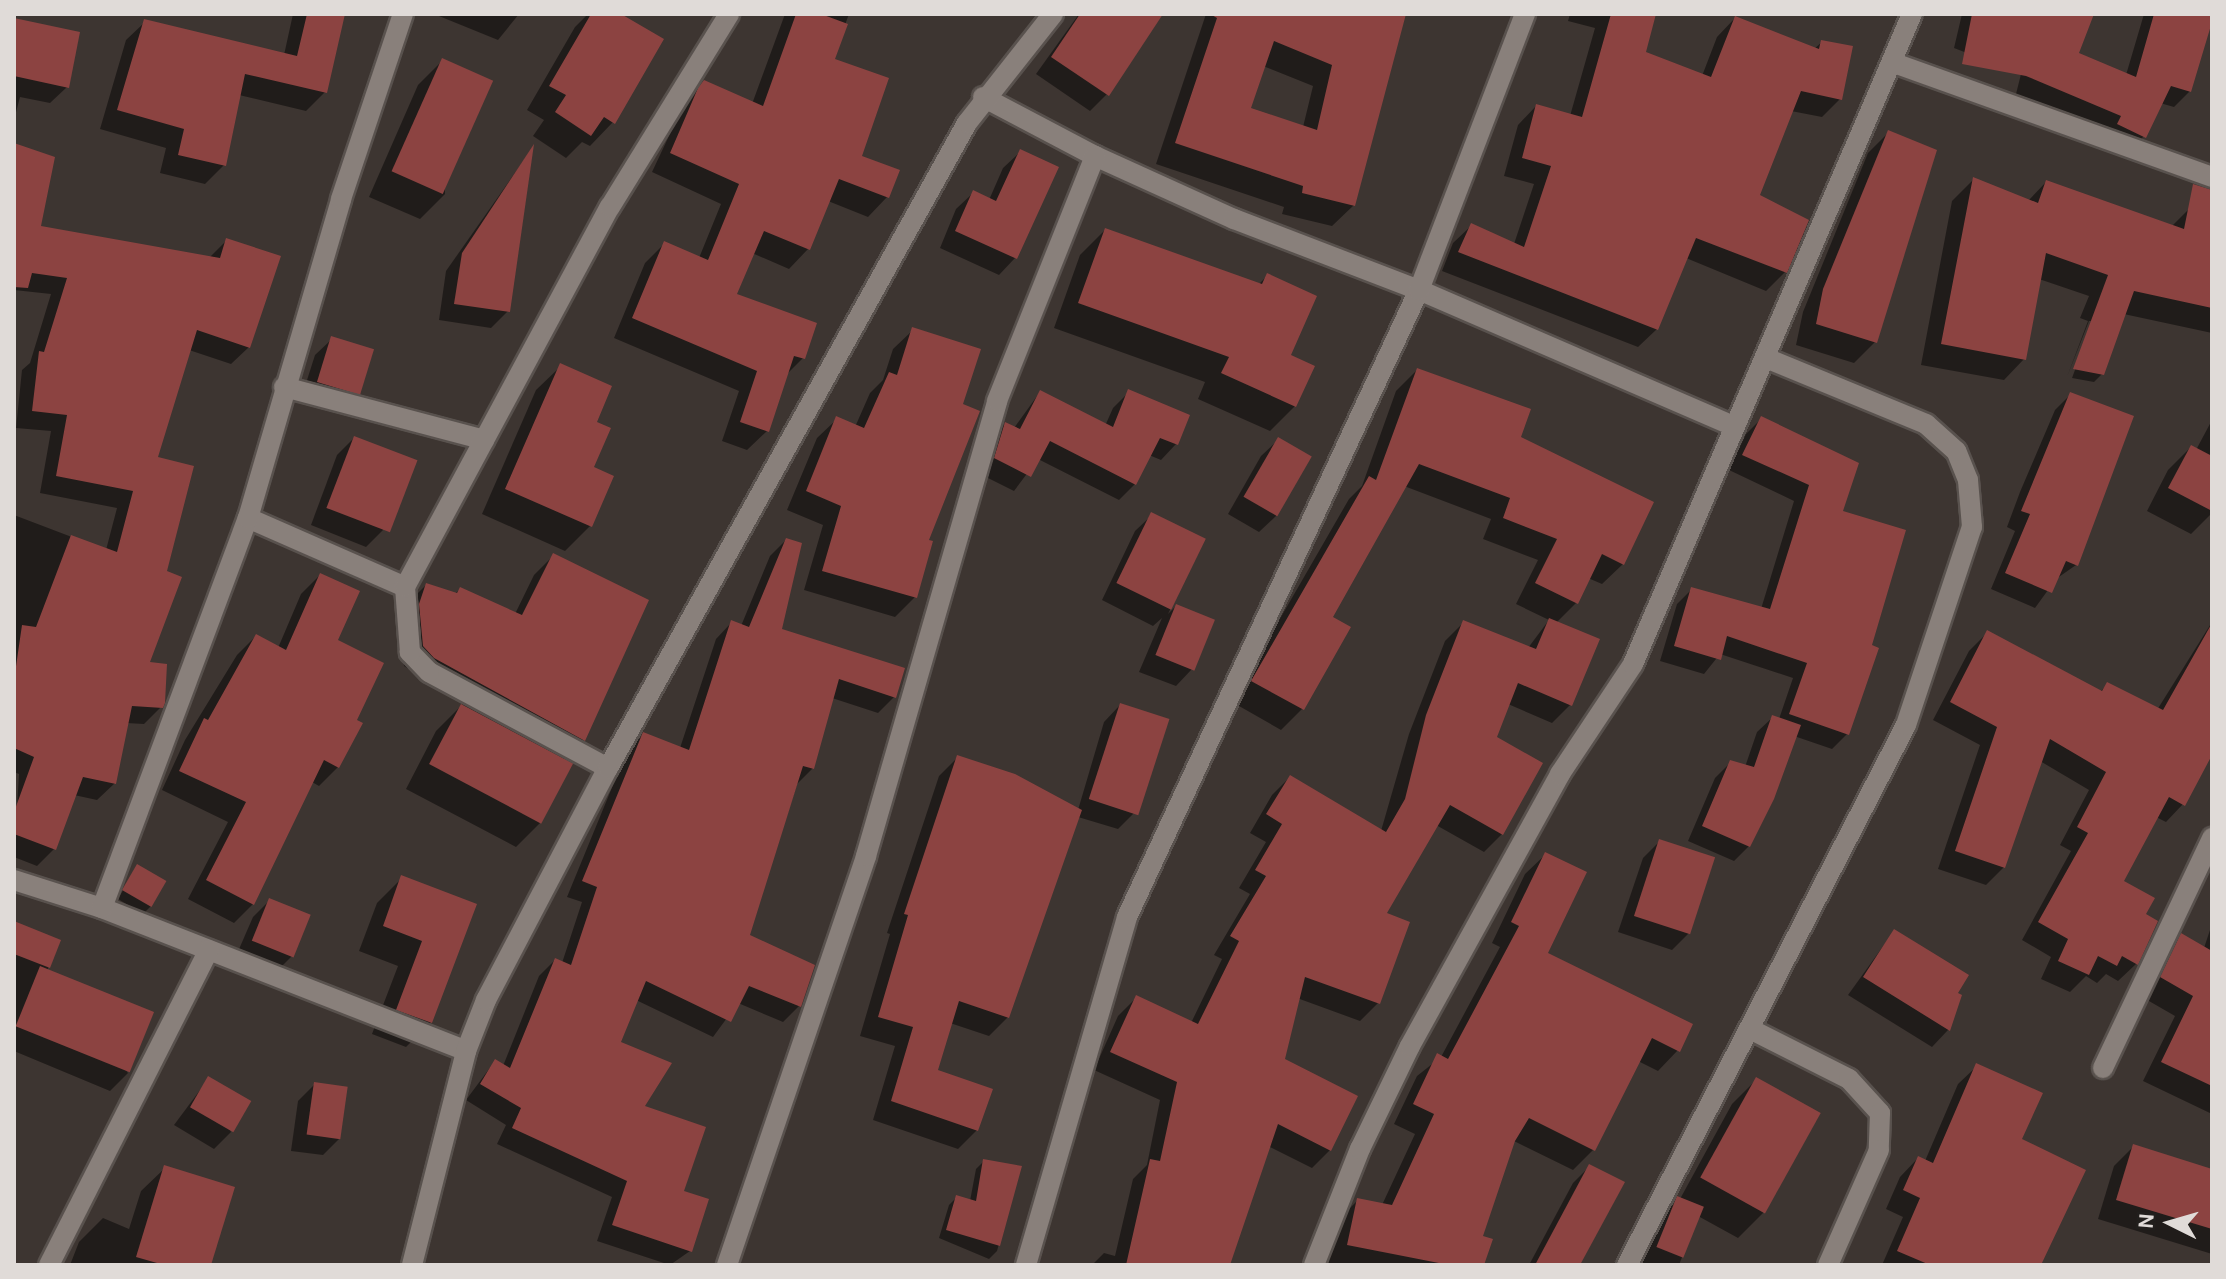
<!DOCTYPE html>
<style>
body{margin:0}
#map{position:relative;width:2226px;height:1279px;overflow:hidden;background:#3d3531;font-family:Karla,sans-serif}
div>[style]{position:absolute}
[style*='--x']{left:calc(var(--x)*1px);top:calc(var(--y)*1px);width:calc(var(--w)*1px);rotate:calc(var(--a)*1deg)}
.shadow>*{inset:0;background:#0007}
.building>*{inset:0;background:#8c4341;transform-origin:0 0}
.roads{filter:drop-shadow(2px 0 #59524e) drop-shadow(-2px 0 #59524e) drop-shadow(0 2px #59524e) drop-shadow(0 -2px #59524e)}
.minor>*{height:20px;margin:-10px;padding:0 10px;transform-origin:10px;border-radius:10px;background:#89807b}
span{translate:-50% -50%;white-space:nowrap;text-align:center;line-height:1.15;-webkit-text-stroke:7px #211e1c;paint-order:stroke}
.frame{position:absolute;inset:0;border:16px solid #e0dbd8;pointer-events:none}
.north{position:absolute;left:2130px;top:1183px;width:80px;height:80px;-webkit-text-stroke:6px #211e1c;paint-order:stroke;rotate:275deg;font-size:22px;font-weight:700;line-height:32px;text-align:center;color:#e0dbd8}
.north::after{content:'';display:block;margin:auto;width:28px;height:36px;background:#e0dbd8;clip-path:polygon(50% 0,100% 100%,50% 72%,0 100%)}
</style>
<div id="map">
<div class="shadow">
<i style="clip-path:polygon(293px 14px,343px 14px,325px 92px,306px 111px,239px 95px,224px 165px,205px 184px,160px 173px,166px 148px,100px 129px,126px 40px,145px 22px,284px 55px)"></i>
<i style="clip-path:polygon(434px 14px,519px 14px,498px 40px)"></i>
<i style="clip-path:polygon(588px 14px,617px 14px,613px 122px,590px 146px,582px 142px,566px 158px,533px 136px,544px 120px,527px 110px,575px 27px)"></i>
<i style="clip-path:polygon(785px 14px,849px 14px,832px 60px,860px 157px,887px 197px,868px 217px,828px 201px,808px 249px,789px 269px,752px 253px,735px 296px,803px 358px,785px 376px,767px 431px,747px 450px,722px 441px,739px 391px,614px 338px,645px 263px,664px 244px,699px 258px,721px 204px,652px 172px,685px 102px,704px 82px,752px 104px)"></i>
<i style="clip-path:polygon(1079px 14px,1100px 14px,1107px 94px,1090px 111px,1036px 74px)"></i>
<i style="clip-path:polygon(evenodd,1206px 14px,1405px 14px,1354px 205px,1332px 226px,1282px 214px,1284px 207px,1156px 164px,1206px 14px,1263px 66px,1313px 86px,1303px 127px,1248px 109px,1263px 66px)"></i>
<i style="clip-path:polygon(1570px 14px,1654px 14px,1644px 54px,1702px 76px,1717px 37px,1735px 18px,1814px 49px,1822px 42px,1840px 99px,1822px 117px,1791px 111px,1758px 196px,1807px 221px,1785px 272px,1766px 291px,1686px 258px,1657px 329px,1638px 347px,1442px 271px,1453px 243px,1472px 225px,1514px 244px,1534px 184px,1504px 176px,1518px 125px,1536px 106px,1570px 116px,1595px 28px,1568px 21px)"></i>
<i style="clip-path:polygon(2091px 14px,2077px 54px,2126px 75px,2144px 14px,2212px 14px,2190px 91px,2174px 107px,2160px 103px,2144px 136px,2128px 152px,2107px 132px,2016px 94px,2021px 74px,1954px 48px,1962px 14px)"></i>
<i style="clip-path:polygon(14px 20px,67px 87px,50px 103px,20px 97px,14px 120px)"></i>
<i style="clip-path:polygon(443px 60px,445px 194px,420px 219px,369px 197px,418px 85px)"></i>
<i style="clip-path:polygon(1889px 132px,1875px 342px,1854px 363px,1796px 345px,1803px 312px,1868px 153px)"></i>
<i style="clip-path:polygon(531px 150px,508px 311px,491px 328px,439px 320px,446px 271px)"></i>
<i style="clip-path:polygon(1020px 152px,1015px 258px,999px 275px,940px 248px,956px 209px,973px 193px,989px 200px,1003px 168px)"></i>
<i style="clip-path:polygon(1973px 180px,2028px 201px,2046px 182px,2171px 227px,2189px 209px,2212px 214px,2212px 333px,2119px 313px,2102px 374px,2094px 382px,2072px 378px,2093px 321px,2089px 321px,2067px 377px,2088px 321px,2080px 318px,2089px 296px,2039px 279px,2024px 359px,2004px 380px,1921px 365px,1952px 201px)"></i>
<i style="clip-path:polygon(1105px 230px,1258px 285px,1267px 276px,1289px 356px,1295px 406px,1270px 431px,1198px 399px,1205px 382px,1054px 328px,1080px 255px)"></i>
<i style="clip-path:polygon(14px 237px,209px 258px,227px 240px,249px 347px,231px 364px,189px 350px,155px 458px,165px 573px,147px 664px,161px 707px,144px 724px,126px 723px,115px 783px,97px 800px,74px 795px,54px 849px,37px 866px,14px 857px,19px 774px,14px 772px,14px 515px,106px 550px,117px 508px,40px 493px,51px 431px,16px 428px,22px 370px,30px 363px,51px 294px,14px 290px)"></i>
<i style="clip-path:polygon(913px 330px,960px 405px,915px 597px,895px 617px,804px 590px,823px 525px,787px 510px,817px 438px,837px 419px,855px 427px,870px 393px,883px 380px,893px 349px)"></i>
<i style="clip-path:polygon(332px 339px,359px 393px,342px 410px,301px 399px,315px 355px)"></i>
<i style="clip-path:polygon(561px 366px,594px 423px,590px 526px,565px 551px,482px 514px,536px 390px)"></i>
<i style="clip-path:polygon(1417px 370px,1518px 438px,1623px 564px,1602px 584px,1588px 578px,1576px 603px,1556px 623px,1570px 705px,1552px 723px,1508px 704px,1495px 738px,1502px 834px,1484px 852px,1436px 825px,1384px 914px,1378px 1003px,1360px 1021px,1297px 998px,1282px 1060px,1330px 1150px,1312px 1168px,1268px 1146px,1228px 1265px,1092px 1265px,1104px 1253px,1115px 1256px,1133px 1179px,1147px 1165px,1160px 1100px,1094px 1070px,1118px 1016px,1136px 998px,1191px 1023px,1222px 959px,1214px 955px,1250px 894px,1239px 888px,1266px 842px,1250px 833px,1272px 795px,1290px 777px,1381px 831px,1409px 734px,1445px 641px,1463px 623px,1528px 648px,1549px 620px,1516px 604px,1538px 560px,1483px 539px,1491px 519px,1404px 486px,1331px 618px,1348px 628px,1302px 709px,1281px 730px,1232px 702px,1349px 499px,1362px 486px,1396px 391px)"></i>
<i style="clip-path:polygon(1040px 392px,1105px 426px,1113px 408px,1129px 392px,1176px 444px,1161px 460px,1149px 455px,1135px 484px,1119px 500px,1038px 459px,1014px 491px,980px 474px,989px 440px,1005px 424px,1014px 428px)"></i>
<i style="clip-path:polygon(2071px 394px,2076px 565px,2056px 579px,2035px 608px,1991px 589px,2015px 531px,2007px 527px,2020px 492px,2055px 410px)"></i>
<i style="clip-path:polygon(1761px 419px,1841px 513px,1847px 734px,1832px 749px,1794px 736px,1749px 846px,1734px 861px,1688px 841px,1715px 778px,1731px 762px,1745px 767px,1757px 732px,1773px 717px,1779px 719px,1793px 678px,1720px 654px,1704px 674px,1660px 661px,1677px 604px,1692px 589px,1761px 609px,1794px 501px,1729px 470px,1746px 434px)"></i>
<i style="clip-path:polygon(2212px 420px,2212px 513px,2191px 534px,2147px 511px,2168px 470px,2191px 447px,2196px 450px)"></i>
<i style="clip-path:polygon(354px 438px,383px 530px,366px 547px,311px 525px,337px 455px)"></i>
<i style="clip-path:polygon(1278px 440px,1276px 516px,1259px 532px,1228px 514px,1261px 456px)"></i>
<i style="clip-path:polygon(1152px 515px,1203px 540px,1168px 614px,1176px 606px,1192px 669px,1176px 686px,1139px 672px,1162px 618px,1153px 626px,1102px 600px,1135px 531px)"></i>
<i style="clip-path:polygon(786px 540px,780px 631px,894px 697px,878px 713px,832px 698px,813px 768px,797px 784px,748px 936px,799px 1006px,783px 1022px,738px 1003px,713px 1037px,636px 1000px,618px 1043px,681px 1192px,690px 1251px,670px 1265px,597px 1241px,612px 1197px,497px 1144px,506px 1125px,466px 1100px,495px 1061px,503px 1066px,539px 976px,555px 960px,562px 963px,582px 902px,567px 897px,627px 751px,643px 735px,680px 748px,716px 639px,731px 623px,741px 626px,770px 556px)"></i>
<i style="clip-path:polygon(554px 555px,583px 740px,562px 761px,541px 822px,516px 847px,406px 789px,436px 731px,463px 704px,404px 666px,400px 625px,406px 605px,426px 585px,455px 594px,460px 589px,515px 614px,534px 575px)"></i>
<i style="clip-path:polygon(320px 575px,354px 721px,338px 767px,319px 786px,312px 782px,253px 904px,234px 923px,188px 899px,228px 822px,162px 790px,185px 740px,237px 655px,256px 636px,278px 648px,301px 594px)"></i>
<i style="clip-path:polygon(2212px 622px,2212px 751px,2183px 804px,2166px 822px,2156px 817px,2121px 882px,2143px 914px,2136px 964px,2118px 981px,2106px 974px,2097px 983px,2086px 976px,2070px 992px,2041px 979px,2051px 957px,2022px 940px,2071px 851px,2060px 845px,2089px 790px,2040px 761px,2004px 867px,1986px 885px,1938px 869px,1980px 745px,1933px 720px,1969px 651px,1987px 633px,2100px 692px,2108px 684px,2157px 710px)"></i>
<i style="clip-path:polygon(1120px 705px,1135px 812px,1118px 829px,1078px 817px,1008px 1017px,989px 1036px,950px 1023px,936px 1071px,977px 1130px,958px 1149px,873px 1120px,895px 1046px,860px 1036px,890px 934px,887px 933px,939px 776px,958px 757px,1078px 810px,1104px 722px)"></i>
<i style="clip-path:polygon(1660px 841px,1689px 933px,1672px 950px,1618px 932px,1643px 858px)"></i>
<i style="clip-path:polygon(1546px 854px,1546px 954px,1678px 1050px,1658px 1071px,1638px 1061px,1593px 1150px,1573px 1170px,1514px 1141px,1481px 1237px,1482px 1265px,1328px 1265px,1337px 1221px,1357px 1201px,1382px 1205px,1415px 1134px,1394px 1124px,1417px 1076px,1441px 1057px,1500px 947px,1492px 943px,1525px 874px)"></i>
<i style="clip-path:polygon(137px 866px,151px 906px,143px 914px,118px 899px)"></i>
<i style="clip-path:polygon(402px 878px,475px 905px,431px 1022px,406px 1047px,372px 1034px,398px 966px,359px 951px,377px 903px)"></i>
<i style="clip-path:polygon(270px 900px,292px 956px,275px 973px,236px 956px,253px 917px)"></i>
<i style="clip-path:polygon(14px 924px,58px 941px,47px 971px,128px 1073px,110px 1091px,14px 1051px)"></i>
<i style="clip-path:polygon(2212px 924px,2212px 1114px,2143px 1081px,2175px 1016px,2142px 997px,2162px 955px,2182px 936px,2204px 948px)"></i>
<i style="clip-path:polygon(1894px 931px,1960px 996px,1948px 1030px,1932px 1047px,1848px 995px)"></i>
<i style="clip-path:polygon(1977px 1066px,2020px 1140px,2040px 1263px,2048px 1265px,1882px 1265px,1903px 1217px,1886px 1209px,1900px 1177px,1918px 1158px,1925px 1161px,1958px 1084px)"></i>
<i style="clip-path:polygon(209px 1078px,231px 1132px,214px 1149px,174px 1125px)"></i>
<i style="clip-path:polygon(1757px 1079px,1818px 1114px,1763px 1213px,1738px 1238px,1698px 1216px,1679px 1265px,1640px 1265px,1661px 1215px,1680px 1199px,1732px 1104px)"></i>
<i style="clip-path:polygon(314px 1085px,340px 1138px,323px 1155px,291px 1151px,298px 1101px)"></i>
<i style="clip-path:polygon(2134px 1146px,2212px 1171px,2212px 1254px,2098px 1219px,2114px 1166px)"></i>
<i style="clip-path:polygon(984px 1161px,1020px 1168px,997px 1251px,989px 1259px,939px 1238px,949px 1205px,957px 1197px,970px 1201px,976px 1169px)"></i>
<i style="clip-path:polygon(1590px 1166px,1578px 1265px,1529px 1265px,1573px 1183px)"></i>
<i style="clip-path:polygon(165px 1168px,209px 1265px,70px 1265px,79px 1242px,103px 1218px,129px 1229px,141px 1191px)"></i>
</div>
<div class="building">
<i style="clip-path:polygon(307px 14px,345px 14px,327px 93px,245px 74px,226px 166px,178px 155px,184px 129px,117px 110px,144px 19px,297px 56px)"></i>
<i style="clip-path:polygon(591px 14px,621px 14px,664px 39px,615px 124px,604px 117px,591px 136px,555px 112px,566px 95px,549px 86px)"></i>
<i style="clip-path:polygon(796px 14px,821px 14px,848px 24px,835px 59px,889px 78px,862px 156px,900px 170px,889px 198px,839px 179px,810px 250px,764px 231px,737px 294px,817px 323px,805px 359px,794px 356px,769px 432px,740px 422px,757px 371px,632px 318px,664px 241px,708px 260px,739px 184px,670px 153px,698px 88px,704px 80px,763px 106px)"></i>
<i style="clip-path:polygon(1080px 14px,1163px 14px,1109px 96px,1051px 57px)"></i>
<i style="clip-path:polygon(evenodd,1210px 14px,1406px 14px,1355px 206px,1302px 193px,1303px 186px,1175px 143px,1217px 18px,1210px 14px,1274px 41px,1332px 65px,1317px 130px,1251px 108px,1274px 41px)"></i>
<i style="clip-path:polygon(1611px 14px,1656px 14px,1646px 52px,1711px 77px,1735px 16px,1819px 49px,1821px 40px,1853px 46px,1842px 100px,1801px 91px,1760px 195px,1809px 220px,1787px 273px,1696px 238px,1658px 330px,1458px 252px,1471px 223px,1524px 247px,1551px 166px,1522px 158px,1536px 104px,1582px 117px)"></i>
<i style="clip-path:polygon(1972px 14px,2094px 14px,2079px 53px,2136px 77px,2154px 14px,2212px 14px,2212px 22px,2191px 92px,2171px 86px,2146px 138px,2117px 124px,2121px 116px,2026px 76px,1962px 64px)"></i>
<i style="clip-path:polygon(14px 18px,80px 32px,69px 88px,14px 76px)"></i>
<i style="left:442px;top:58px;width:56px;height:124px;rotate:24deg"></i>
<i style="clip-path:polygon(1888px 130px,1937px 150px,1877px 343px,1816px 324px,1823px 289px)"></i>
<i style="clip-path:polygon(14px 143px,55px 157px,41px 226px,220px 258px,226px 238px,281px 256px,250px 348px,197px 330px,158px 457px,194px 466px,167px 571px,182px 577px,150px 662px,167px 664px,165px 703px,163px 708px,132px 706px,116px 784px,83px 777px,56px 850px,14px 834px,14px 812px,34px 757px,14px 748px,14px 680px,22px 625px,36px 627px,71px 535px,117px 552px,133px 491px,56px 476px,67px 415px,32px 411px,39px 351px,44px 352px,67px 278px,32px 273px,28px 288px,14px 287px)"></i>
<i style="clip-path:polygon(534px 144px,510px 312px,454px 304px,462px 253px)"></i>
<i style="clip-path:polygon(1020px 149px,1059px 167px,1017px 259px,955px 231px,973px 190px,996px 201px)"></i>
<i style="clip-path:polygon(1973px 177px,2038px 203px,2046px 180px,2184px 229px,2193px 184px,2212px 190px,2212px 308px,2134px 291px,2104px 375px,2073px 369px,2108px 275px,2046px 253px,2026px 360px,1941px 344px)"></i>
<i style="clip-path:polygon(1105px 228px,1262px 284px,1267px 273px,1317px 296px,1291px 355px,1315px 366px,1296px 407px,1221px 373px,1229px 357px,1078px 303px)"></i>
<i style="clip-path:polygon(912px 327px,981px 349px,963px 404px,980px 411px,929px 540px,933px 541px,917px 598px,822px 571px,841px 506px,806px 491px,836px 416px,864px 428px,889px 372px,897px 375px)"></i>
<i style="left:331px;top:336px;width:45px;height:48px;rotate:17deg"></i>
<i style="clip-path:polygon(560px 363px,612px 386px,597px 422px,611px 428px,594px 467px,614px 476px,592px 527px,505px 489px)"></i>
<i style="clip-path:polygon(1417px 368px,1531px 409px,1521px 437px,1654px 502px,1624px 565px,1602px 554px,1578px 604px,1535px 583px,1557px 539px,1503px 518px,1510px 498px,1419px 464px,1333px 617px,1351px 627px,1304px 710px,1251px 681px,1369px 476px,1376px 480px)"></i>
<i style="clip-path:polygon(1128px 389px,1190px 415px,1178px 445px,1160px 438px,1136px 485px,1050px 441px,1031px 477px,994px 458px,1005px 422px,1020px 429px,1040px 390px,1113px 427px)"></i>
<i style="clip-path:polygon(2070px 392px,2134px 416px,2078px 566px,2066px 561px,2052px 593px,2005px 573px,2030px 514px,2021px 511px)"></i>
<i style="clip-path:polygon(1761px 416px,1859px 463px,1843px 511px,1906px 530px,1872px 645px,1879px 648px,1849px 735px,1789px 714px,1807px 663px,1727px 636px,1721px 660px,1674px 646px,1691px 587px,1770px 609px,1809px 485px,1742px 455px)"></i>
<i style="left:354px;top:436px;width:68px;height:77px;rotate:21deg"></i>
<i style="left:1278px;top:437px;width:39px;height:69px;rotate:30deg"></i>
<i style="clip-path:polygon(2191px 445px,2212px 456px,2212px 511px,2168px 488px)"></i>
<i style="left:1151px;top:512px;width:61px;height:79px;rotate:26deg"></i>
<i style="clip-path:polygon(786px 538px,802px 543px,782px 629px,905px 668px,896px 698px,839px 679px,814px 769px,803px 766px,750px 935px,815px 965px,801px 1007px,749px 986px,731px 1022px,646px 981px,621px 1042px,672px 1063px,645px 1106px,706px 1127px,684px 1191px,709px 1199px,692px 1252px,612px 1225px,627px 1181px,512px 1128px,521px 1108px,480px 1084px,495px 1059px,510px 1068px,555px 958px,571px 965px,597px 887px,582px 881px,643px 732px,689px 750px,731px 620px,749px 627px)"></i>
<i style="clip-path:polygon(553px 553px,649px 600px,585px 741px,434px 658px,423px 646px,419px 604px,426px 583px,457px 593px,460px 587px,522px 615px)"></i>
<i style="clip-path:polygon(320px 573px,360px 591px,338px 640px,384px 663px,357px 720px,363px 723px,339px 768px,324px 760px,254px 905px,206px 880px,246px 802px,179px 771px,204px 718px,208px 720px,256px 634px,286px 650px)"></i>
<i style="left:1176px;top:604px;width:42px;height:55px;rotate:22deg"></i>
<i style="clip-path:polygon(1549px 618px,1600px 639px,1572px 706px,1518px 683px,1497px 737px,1543px 763px,1503px 835px,1450px 805px,1387px 913px,1410px 922px,1380px 1004px,1305px 977px,1285px 1059px,1358px 1096px,1331px 1151px,1278px 1124px,1230px 1265px,1126px 1265px,1150px 1159px,1160px 1161px,1177px 1082px,1110px 1052px,1136px 995px,1198px 1024px,1239px 941px,1230px 936px,1266px 876px,1255px 870px,1282px 824px,1266px 814px,1290px 775px,1386px 832px,1405px 799px,1426px 715px,1463px 620px,1536px 649px)"></i>
<i style="clip-path:polygon(2212px 623px,2212px 755px,2185px 806px,2169px 797px,2124px 881px,2155px 898px,2146px 914px,2158px 921px,2138px 965px,2122px 956px,2117px 966px,2098px 956px,2089px 975px,2058px 961px,2068px 939px,2038px 922px,2088px 833px,2077px 827px,2106px 772px,2050px 739px,2005px 868px,1955px 851px,1997px 727px,1950px 702px,1987px 630px,2102px 691px,2107px 682px,2163px 710px)"></i>
<i style="left:1120px;top:703px;width:52px;height:101px;rotate:18deg"></i>
<i style="left:461px;top:704px;width:127px;height:68px;rotate:28deg"></i>
<i style="clip-path:polygon(1772px 715px,1801px 725px,1774px 799px,1750px 847px,1702px 826px,1730px 760px,1754px 767px)"></i>
<i style="clip-path:polygon(957px 755px,1015px 774px,1082px 810px,1009px 1018px,959px 1001px,938px 1070px,993px 1089px,978px 1131px,891px 1101px,913px 1027px,878px 1017px,908px 915px,904px 914px)"></i>
<i style="left:1659px;top:839px;width:59px;height:81px;rotate:18deg"></i>
<i style="clip-path:polygon(1545px 852px,1587px 872px,1548px 953px,1693px 1024px,1680px 1052px,1652px 1038px,1595px 1151px,1529px 1118px,1515px 1141px,1483px 1236px,1493px 1239px,1484px 1265px,1449px 1265px,1347px 1245px,1357px 1198px,1392px 1205px,1434px 1114px,1413px 1104px,1437px 1053px,1448px 1059px,1519px 926px,1511px 922px)"></i>
<i style="left:137px;top:864px;width:34px;height:30px;rotate:30deg"></i>
<i style="clip-path:polygon(401px 875px,477px 904px,432px 1023px,396px 1010px,422px 941px,383px 926px)"></i>
<i style="left:269px;top:898px;width:45px;height:46px;rotate:22deg"></i>
<i style="clip-path:polygon(14px 921px,61px 940px,50px 968px,14px 954px)"></i>
<i style="clip-path:polygon(1894px 929px,1969px 975px,1958px 993px,1962px 995px,1950px 1031px,1863px 977px)"></i>
<i style="clip-path:polygon(2181px 933px,2212px 951px,2212px 1086px,2161px 1062px,2193px 996px,2160px 977px)"></i>
<i style="left:40px;top:966px;width:123px;height:65px;rotate:22deg"></i>
<i style="clip-path:polygon(1976px 1063px,2043px 1093px,2022px 1139px,2086px 1170px,2041px 1265px,1930px 1265px,1897px 1251px,1920px 1198px,1903px 1190px,1918px 1156px,1933px 1163px)"></i>
<i style="left:208px;top:1076px;width:50px;height:36px;rotate:30deg"></i>
<i style="left:1756px;top:1077px;width:74px;height:115px;rotate:29deg"></i>
<i style="left:314px;top:1082px;width:34px;height:53px;rotate:8deg"></i>
<i style="clip-path:polygon(2133px 1144px,2212px 1169px,2212px 1229px,2116px 1200px)"></i>
<i style="clip-path:polygon(983px 1159px,1022px 1166px,1000px 1246px,946px 1230px,956px 1195px,976px 1201px)"></i>
<i style="clip-path:polygon(1589px 1164px,1625px 1182px,1580px 1265px,1535px 1265px)"></i>
<i style="clip-path:polygon(164px 1165px,235px 1187px,211px 1265px,164px 1265px,136px 1257px)"></i>
<i style="left:1677px;top:1196px;width:29px;height:55px;rotate:22deg"></i>
</div>
<div class="roads">
<div class="minor">
<i style="--x:1894;--y:63;--w:338;--a:19.7"></i>
<i style="--x:983;--y:97;--w:127;--a:27.8"></i>
<i style="--x:1095;--y:156;--w:153;--a:24.4"></i>
<i style="--x:1234;--y:219;--w:198;--a:21"></i>
<i style="--x:1419;--y:290;--w:343;--a:23.4"></i>
<i style="--x:284;--y:387;--w:207;--a:14.8"></i>
<i style="--x:248;--y:518;--w:171;--a:23.7"></i>
<i style="--x:608;--y:768;--w:203;--a:-151.8"></i>
<i style="--x:429;--y:672;--w:28;--a:-134"></i>
<i style="--x:410;--y:652;--w:65;--a:-94.4"></i>
<i style="--x:405;--y:587;--w:432;--a:-61.7"></i>
<i style="--x:610;--y:207;--w:227;--a:-58.3"></i>
<i style="--x:14;--y:880;--w:92;--a:17.7"></i>
<i style="--x:102;--y:908;--w:391;--a:21.4"></i>
<i style="--x:102;--y:908;--w:416;--a:-69.5"></i>
<i style="--x:248;--y:518;--w:332;--a:-73.7"></i>
<i style="--x:341;--y:199;--w:195;--a:-71.5"></i>
<i style="--x:1750;--y:1029;--w:111;--a:26.8"></i>
<i style="--x:1849;--y:1079;--w:46;--a:47.6"></i>
<i style="--x:1880;--y:1113;--w:37;--a:92"></i>
<i style="--x:1879;--y:1150;--w:126;--a:113.9"></i>
<i style="--x:2103;--y:1068;--w:255;--a:-64.6"></i>
<i style="--x:49;--y:1265;--w:353;--a:-63.1"></i>
<i style="--x:412;--y:1265;--w:221;--a:-75.8"></i>
<i style="--x:466;--y:1051;--w:55;--a:-68.6"></i>
<i style="--x:486;--y:1000;--w:262;--a:-62.3"></i>
<i style="--x:608;--y:768;--w:738;--a:-60.9"></i>
<i style="--x:967;--y:123;--w:139;--a:-51.7"></i>
<i style="--x:727;--y:1265;--w:432;--a:-71.2"></i>
<i style="--x:866;--y:856;--w:473;--a:-73.9"></i>
<i style="--x:997;--y:401;--w:264;--a:-68.2"></i>
<i style="--x:1026;--y:1265;--w:362;--a:-73.8"></i>
<i style="--x:1127;--y:917;--w:692;--a:-65.03"></i>
<i style="--x:1419;--y:290;--w:296;--a:-69"></i>
<i style="--x:1314;--y:1265;--w:125;--a:-68.4"></i>
<i style="--x:1360;--y:1149;--w:114;--a:-64.1"></i>
<i style="--x:1410;--y:1046;--w:311;--a:-61.1"></i>
<i style="--x:1560;--y:774;--w:132;--a:-56.4"></i>
<i style="--x:1633;--y:664;--w:707;--a:-66.77"></i>
<i style="--x:1627;--y:1265;--w:608;--a:-62.68"></i>
<i style="--x:1906;--y:725;--w:209;--a:-71.6"></i>
<i style="--x:1972;--y:527;--w:47;--a:-94.9"></i>
<i style="--x:1968;--y:480;--w:31;--a:-112"></i>
<i style="--x:1956;--y:451;--w:40;--a:-138"></i>
<i style="--x:1926;--y:424;--w:173;--a:-157.6"></i>
</div>
</div>
<div class="frame"></div>
<div class="north">N</div>
</div>
